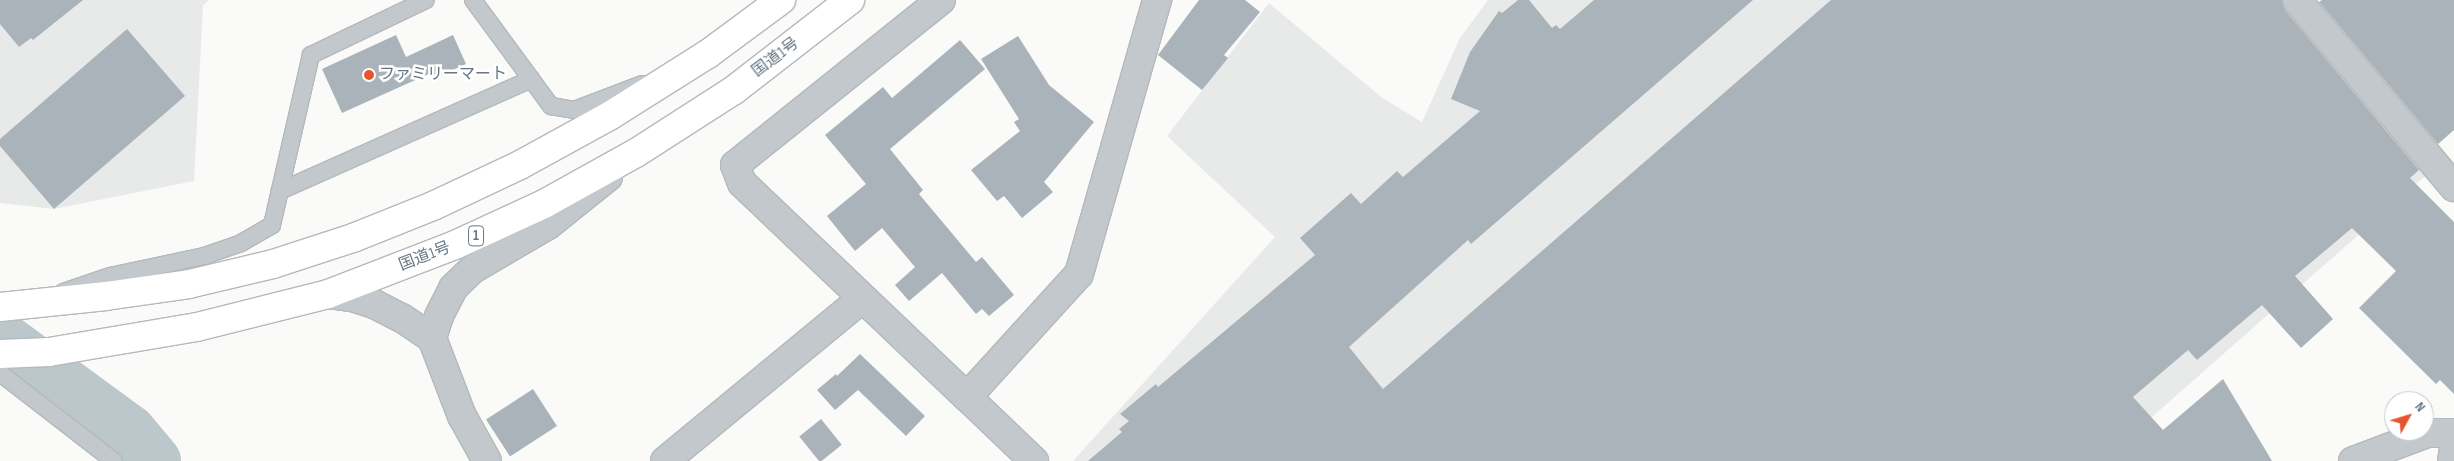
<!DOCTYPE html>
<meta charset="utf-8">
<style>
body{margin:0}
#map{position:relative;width:2454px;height:461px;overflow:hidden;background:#fafaf8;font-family:"Sofia Sans Condensed","Noto Sans JP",sans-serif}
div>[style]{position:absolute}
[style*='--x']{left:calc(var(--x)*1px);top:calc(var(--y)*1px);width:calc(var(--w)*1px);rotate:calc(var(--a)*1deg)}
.built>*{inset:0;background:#e8e9e9}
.river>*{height:52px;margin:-26px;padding:0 26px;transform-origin:26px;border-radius:26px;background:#bbc7cb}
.building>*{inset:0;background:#aab3b9;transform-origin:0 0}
.roads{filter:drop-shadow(1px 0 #b4b9bd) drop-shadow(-1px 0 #b4b9bd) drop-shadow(0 1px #b4b9bd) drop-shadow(0 -1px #b4b9bd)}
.service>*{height:16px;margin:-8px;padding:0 8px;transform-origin:8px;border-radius:8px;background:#c3c8cc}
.minor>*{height:28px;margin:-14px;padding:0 14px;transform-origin:14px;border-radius:14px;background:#c3c8cc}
.tertiary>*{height:28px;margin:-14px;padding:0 14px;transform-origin:14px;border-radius:14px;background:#c3c8cc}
.trunk>*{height:28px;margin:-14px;padding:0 14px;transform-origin:14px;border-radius:14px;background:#fff}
.dots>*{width:14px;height:14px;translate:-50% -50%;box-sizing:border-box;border:2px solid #fff;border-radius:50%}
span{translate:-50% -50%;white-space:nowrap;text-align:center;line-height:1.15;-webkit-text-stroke:5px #fff;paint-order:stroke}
.shield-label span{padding:1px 4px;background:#fff;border:1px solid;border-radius:4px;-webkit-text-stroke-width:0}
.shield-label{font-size:15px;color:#657683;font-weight:700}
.street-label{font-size:16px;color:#657683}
.poi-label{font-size:16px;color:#657683}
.left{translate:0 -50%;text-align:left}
.north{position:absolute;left:2384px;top:391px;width:50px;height:50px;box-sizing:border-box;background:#fff;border:1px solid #c1c8cd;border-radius:50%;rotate:51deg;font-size:14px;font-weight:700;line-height:20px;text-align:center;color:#657683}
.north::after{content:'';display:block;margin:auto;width:18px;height:22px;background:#e4572e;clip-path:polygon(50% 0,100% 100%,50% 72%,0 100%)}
</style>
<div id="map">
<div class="built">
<i style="clip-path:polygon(0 0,209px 0,203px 5px,194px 181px,54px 209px,0 203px)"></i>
<i style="clip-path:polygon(1488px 0,2287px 0,2432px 170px,2102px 461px,1073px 461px,1275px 237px,1167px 136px,1269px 3px,1381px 97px,1422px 122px,1460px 38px)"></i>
</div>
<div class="river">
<i style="--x:0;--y:336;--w:161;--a:36.2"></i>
<i style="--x:130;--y:431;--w:39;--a:50"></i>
</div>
<div class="building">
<i style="clip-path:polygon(0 0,83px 0,33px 40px,31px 38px,19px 47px,0 24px)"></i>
<i style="clip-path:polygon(1199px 0,1245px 0,1260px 12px,1224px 55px,1228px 58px,1202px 90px,1158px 55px)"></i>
<i style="clip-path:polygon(1518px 0,1529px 0,1552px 28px,1556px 25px,1560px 29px,1594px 0,1753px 0,1471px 244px,1468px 240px,1349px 347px,1383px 389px,1831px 0,2282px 0,2285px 10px,2419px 170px,2410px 178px,2454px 222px,2454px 394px,2440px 380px,2436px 384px,2359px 308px,2396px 271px,2352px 228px,2295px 276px,2333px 319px,2301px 348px,2262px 305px,2197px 360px,2188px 350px,2133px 397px,2163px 430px,2223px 379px,2272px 461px,1088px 461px,1122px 432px,1119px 429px,1129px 421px,1120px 414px,1156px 384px,1158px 387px,1315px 255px,1300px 238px,1351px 193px,1361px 204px,1397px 171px,1403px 177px,1480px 111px,1451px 99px,1470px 52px,1499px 11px,1502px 13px)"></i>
<i style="clip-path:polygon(2322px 0,2454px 0,2454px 130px,2438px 144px,2319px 2px)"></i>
<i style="clip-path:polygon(127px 29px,185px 96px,54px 209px,0 146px,0 139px)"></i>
<i style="clip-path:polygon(396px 35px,406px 57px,453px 35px,466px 64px,435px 78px,433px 72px,342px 113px,322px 69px)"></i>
<i style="clip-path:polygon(1018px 36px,1049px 85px,1094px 122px,1044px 182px,1053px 192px,1022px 218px,1004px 196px,997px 201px,971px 170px,1020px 131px,1014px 122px,1019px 119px,981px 59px)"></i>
<i style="clip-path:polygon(960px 40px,985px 69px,890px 149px,923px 190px,919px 194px,976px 262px,982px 257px,1014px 295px,989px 316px,982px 309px,976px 314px,942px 273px,909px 301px,895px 285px,915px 267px,882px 228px,855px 251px,827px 216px,866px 184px,825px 135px,883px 87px,892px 98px)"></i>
<i style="clip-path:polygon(860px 354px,925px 416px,906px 436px,858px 390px,835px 410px,817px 390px,836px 374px,837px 376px)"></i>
<i style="left:533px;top:389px;width:44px;height:56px;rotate:57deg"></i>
<i style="left:821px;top:419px;width:33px;height:28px;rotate:51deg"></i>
</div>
<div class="roads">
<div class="service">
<i style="--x:473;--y:0;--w:132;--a:53.7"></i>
<i style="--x:551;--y:106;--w:23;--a:10"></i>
<i style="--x:574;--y:110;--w:73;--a:-20.9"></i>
<i style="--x:280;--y:191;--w:275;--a:-24"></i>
<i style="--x:63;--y:292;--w:50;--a:-18.8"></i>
<i style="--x:110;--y:276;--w:96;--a:-12"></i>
<i style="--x:204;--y:256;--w:39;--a:-19"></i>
<i style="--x:241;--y:243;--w:36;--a:-30"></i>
<i style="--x:272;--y:225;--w:174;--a:-77.1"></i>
<i style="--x:311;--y:55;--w:127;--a:-25.6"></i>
<i style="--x:0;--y:373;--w:144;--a:37.7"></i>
</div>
<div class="minor">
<i style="--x:941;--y:0;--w:264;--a:141.3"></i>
<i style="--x:735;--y:165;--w:19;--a:69"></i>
<i style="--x:742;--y:183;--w:311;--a:43.6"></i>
<i style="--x:967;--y:397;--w:166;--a:-47.7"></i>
<i style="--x:1079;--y:274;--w:285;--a:-74.1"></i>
<i style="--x:2297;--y:0;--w:244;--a:50"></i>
<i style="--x:328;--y:294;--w:27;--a:8"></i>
<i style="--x:355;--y:298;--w:22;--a:18"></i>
<i style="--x:376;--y:305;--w:29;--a:27"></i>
<i style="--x:402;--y:318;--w:36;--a:34"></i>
<i style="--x:432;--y:338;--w:84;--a:69"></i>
<i style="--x:462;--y:416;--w:51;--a:60.9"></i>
<i style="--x:432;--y:338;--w:23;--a:-72"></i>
<i style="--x:439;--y:316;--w:31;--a:-63"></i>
<i style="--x:453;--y:288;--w:28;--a:-44"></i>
<i style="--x:473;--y:269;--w:87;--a:-30.4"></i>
<i style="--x:548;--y:225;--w:77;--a:-38.7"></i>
<i style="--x:665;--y:461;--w:256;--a:-39.5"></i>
<i style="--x:2353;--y:461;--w:80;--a:-20.5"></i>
<i style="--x:2428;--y:433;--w:26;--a:0"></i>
<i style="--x:2452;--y:461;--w:12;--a:-81"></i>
</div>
<div class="tertiary">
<i style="--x:967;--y:397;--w:93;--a:43.7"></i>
</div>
<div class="trunk">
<i style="--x:0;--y:307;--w:107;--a:-5.9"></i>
<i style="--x:106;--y:296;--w:84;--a:-8.2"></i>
<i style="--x:189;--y:284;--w:86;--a:-13.4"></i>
<i style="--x:273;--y:264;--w:84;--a:-18"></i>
<i style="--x:353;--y:238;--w:86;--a:-21.8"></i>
<i style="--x:433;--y:206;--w:96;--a:-25.2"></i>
<i style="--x:520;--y:165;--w:104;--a:-28.8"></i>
<i style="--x:611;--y:115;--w:115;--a:-32.2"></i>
<i style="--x:708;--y:54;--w:91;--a:-36.5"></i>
<i style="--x:0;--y:354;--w:49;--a:-2.3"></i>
<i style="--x:49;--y:352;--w:150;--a:-9.6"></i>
<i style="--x:197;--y:327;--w:135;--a:-14.1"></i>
<i style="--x:328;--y:294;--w:136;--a:-21.1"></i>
<i style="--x:455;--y:245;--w:98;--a:-24.7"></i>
<i style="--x:544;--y:204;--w:105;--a:-29"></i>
<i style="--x:636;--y:153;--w:117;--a:-32.7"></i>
<i style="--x:734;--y:90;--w:147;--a:-37.8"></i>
</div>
</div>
<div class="dots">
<i style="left:369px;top:75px;background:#e4572e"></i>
</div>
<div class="shield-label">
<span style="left:476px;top:236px">1</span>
</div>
<div class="street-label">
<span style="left:776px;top:58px;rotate:-37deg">国道1号</span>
<span style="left:425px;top:257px;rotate:-21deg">国道1号</span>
</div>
<div class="poi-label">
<span class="left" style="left:379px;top:75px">ファミリーマート</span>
</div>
<div class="north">N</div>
</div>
